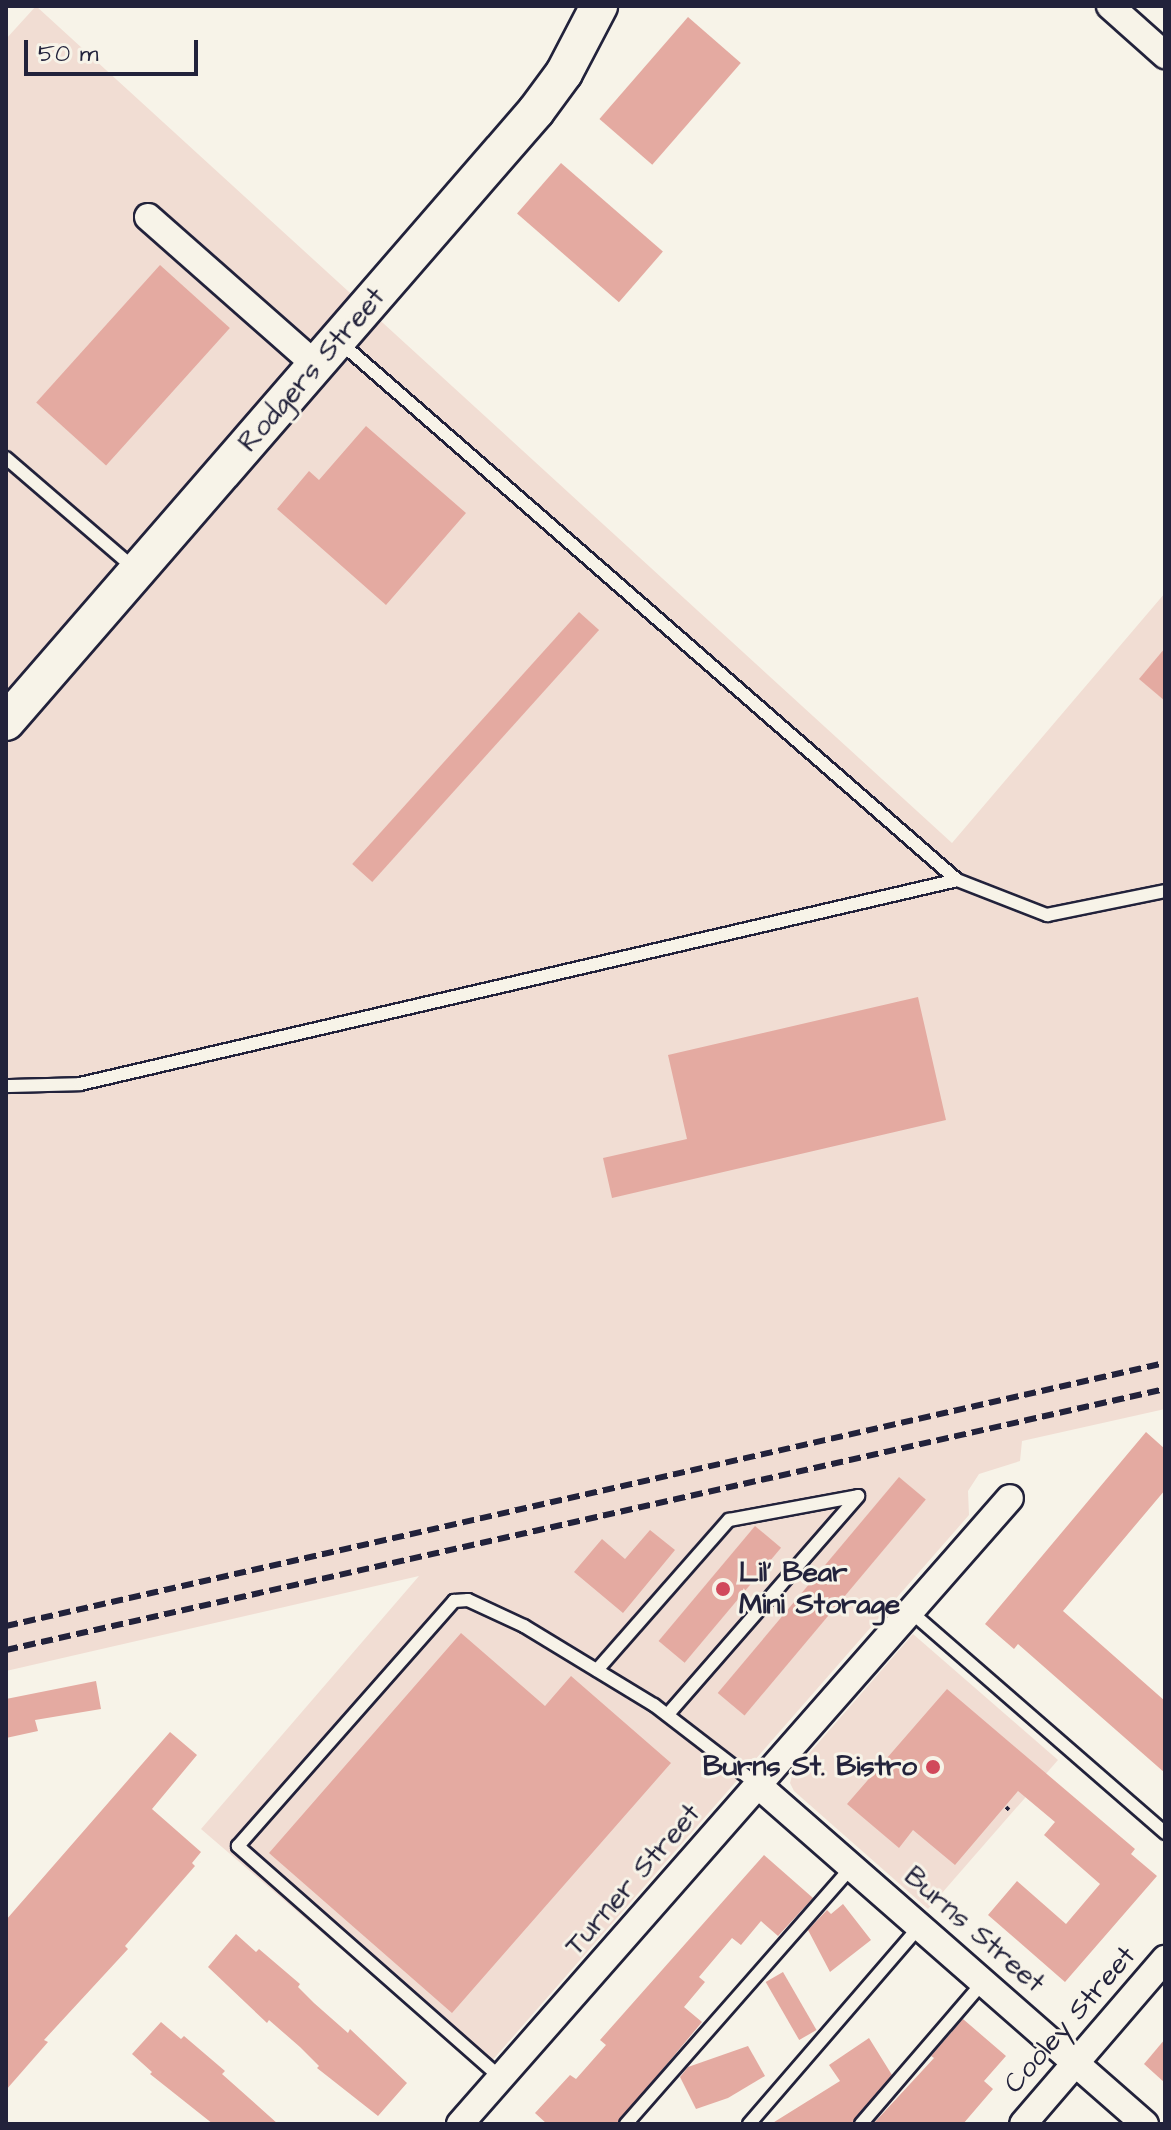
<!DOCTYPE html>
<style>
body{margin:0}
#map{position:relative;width:1171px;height:2130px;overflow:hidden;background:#f7f3e8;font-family:"Architects Daughter",sans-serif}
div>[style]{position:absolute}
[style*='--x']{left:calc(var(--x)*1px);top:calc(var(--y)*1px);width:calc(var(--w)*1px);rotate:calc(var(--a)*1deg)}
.built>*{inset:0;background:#f1ddd3}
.building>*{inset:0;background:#e4aaa1;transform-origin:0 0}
.path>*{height:4px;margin-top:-2px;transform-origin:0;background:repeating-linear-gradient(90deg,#22223b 0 8px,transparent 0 14px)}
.roads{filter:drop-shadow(2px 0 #22223b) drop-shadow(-2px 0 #22223b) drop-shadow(0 2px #22223b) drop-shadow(0 -2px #22223b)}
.lane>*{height:12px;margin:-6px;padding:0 6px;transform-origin:6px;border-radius:6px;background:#f7f3e8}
.street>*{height:26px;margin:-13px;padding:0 13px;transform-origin:13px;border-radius:13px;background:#f7f3e8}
.secondary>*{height:36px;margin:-18px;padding:0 18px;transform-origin:18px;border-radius:18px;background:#f7f3e8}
.rail>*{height:6px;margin-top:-3px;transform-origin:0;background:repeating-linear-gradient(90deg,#22223b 0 12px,transparent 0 18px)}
.dots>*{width:22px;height:22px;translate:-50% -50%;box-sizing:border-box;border:4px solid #f7f3e8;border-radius:50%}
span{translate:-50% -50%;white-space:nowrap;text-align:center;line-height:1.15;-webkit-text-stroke:6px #f7f3e8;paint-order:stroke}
.street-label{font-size:28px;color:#22223b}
.poi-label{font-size:28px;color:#22223b;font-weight:700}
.left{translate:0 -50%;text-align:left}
.right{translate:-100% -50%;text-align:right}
.frame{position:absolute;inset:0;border:8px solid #22223b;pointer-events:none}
.scale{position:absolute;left:24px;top:40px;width:174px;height:36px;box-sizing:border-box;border:4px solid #22223b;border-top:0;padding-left:10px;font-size:24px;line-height:28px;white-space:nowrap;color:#22223b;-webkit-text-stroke:6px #f7f3e8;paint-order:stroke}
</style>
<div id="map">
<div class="built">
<i style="clip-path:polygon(36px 6px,952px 843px,1165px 593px,1165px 1409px,1022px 1441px,1020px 1461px,979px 1474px,968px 1491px,969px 1515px,483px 2071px,201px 1829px,419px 1576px,6px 1671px,6px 39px)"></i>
<i style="clip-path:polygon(913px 1634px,1058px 1760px,928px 1909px,794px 1791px,790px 1783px,793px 1772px)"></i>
</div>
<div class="building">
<i style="left:688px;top:17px;width:70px;height:135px;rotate:41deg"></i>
<i style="left:561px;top:163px;width:135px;height:67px;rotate:41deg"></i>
<i style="left:160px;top:265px;width:94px;height:185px;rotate:42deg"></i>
<i style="clip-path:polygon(366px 426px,466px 513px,386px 605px,277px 509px,309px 471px,319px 480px)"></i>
<i style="left:579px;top:612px;width:27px;height:339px;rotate:42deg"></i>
<i style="clip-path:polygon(1165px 648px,1165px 701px,1139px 679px)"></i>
<i style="clip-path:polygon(918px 997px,946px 1120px,612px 1198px,603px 1158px,687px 1139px,668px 1055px)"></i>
<i style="clip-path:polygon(1146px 1432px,1165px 1449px,1165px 1490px,1063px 1611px,1165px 1701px,1165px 1773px,1018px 1644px,1014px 1649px,985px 1624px)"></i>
<i style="left:899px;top:1477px;width:35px;height:282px;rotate:40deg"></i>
<i style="left:755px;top:1526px;width:34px;height:150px;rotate:40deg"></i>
<i style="clip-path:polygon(650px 1530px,675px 1550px,623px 1613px,574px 1572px,602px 1539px,625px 1559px)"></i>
<i style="clip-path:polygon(461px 1633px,545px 1706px,571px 1676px,671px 1763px,452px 2013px,269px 1853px)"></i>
<i style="clip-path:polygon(96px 1681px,101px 1709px,35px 1720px,38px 1731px,6px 1738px,6px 1699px)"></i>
<i style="clip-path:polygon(947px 1689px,1135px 1849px,1131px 1854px,1157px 1876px,1065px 1982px,988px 1915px,1017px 1881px,1066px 1924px,1100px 1884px,1044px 1835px,1055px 1822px,1018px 1791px,955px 1865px,913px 1830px,899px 1848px,847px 1804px)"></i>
<i style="clip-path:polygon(170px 1732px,197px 1755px,152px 1809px,201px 1852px,192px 1863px,195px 1866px,125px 1946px,128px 1949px,44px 2040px,48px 2042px,6px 2090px,6px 1920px)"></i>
<i style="clip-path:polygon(764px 1855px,813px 1898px,778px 1936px,761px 1921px,741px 1945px,732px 1938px,699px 1977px,705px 1982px,684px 2007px,702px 2022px,617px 2124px,547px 2124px,535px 2113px,570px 2075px,576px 2079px,606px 2045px,600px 2040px)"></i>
<i style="clip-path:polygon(843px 1904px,871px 1940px,830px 1972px,808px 1930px,827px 1910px,831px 1914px)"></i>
<i style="clip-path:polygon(236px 1934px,256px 1952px,259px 1949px,300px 1984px,298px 1987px,314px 2003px,348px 2033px,350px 2029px,407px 2083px,378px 2116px,317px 2068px,319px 2066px,300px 2047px,269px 2020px,267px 2023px,208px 1967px)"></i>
<i style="left:783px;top:1972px;width:67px;height:20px;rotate:60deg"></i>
<i style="clip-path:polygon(963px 2019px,1006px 2056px,984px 2081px,993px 2089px,963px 2124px,873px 2124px,934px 2058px,931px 2056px)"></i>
<i style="clip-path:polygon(161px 2022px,181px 2039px,184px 2036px,225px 2071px,222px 2074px,278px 2124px,213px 2124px,150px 2074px,152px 2072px,132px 2054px)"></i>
<i style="clip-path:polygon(869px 2038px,892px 2075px,852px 2124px,771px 2124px,840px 2081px,829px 2065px)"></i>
<i style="clip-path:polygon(1165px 2039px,1165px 2083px,1144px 2064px)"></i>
<i style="clip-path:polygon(748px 2046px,765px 2076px,728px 2098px,696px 2109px,680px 2077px,688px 2067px)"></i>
</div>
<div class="path">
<i style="--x:1006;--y:1810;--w:4;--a:-45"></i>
</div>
<div class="roads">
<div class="lane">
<i style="--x:341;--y:343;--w:817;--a:41.08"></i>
<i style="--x:6;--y:458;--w:170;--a:40.7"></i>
<i style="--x:6;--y:1086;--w:74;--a:-1.5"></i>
<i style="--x:80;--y:1084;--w:900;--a:-13.09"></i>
<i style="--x:957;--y:880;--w:97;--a:21.3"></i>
<i style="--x:1047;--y:915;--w:120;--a:-11.5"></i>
<i style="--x:911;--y:1612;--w:337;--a:41"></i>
<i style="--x:597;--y:1670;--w:200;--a:-48.7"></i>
<i style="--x:729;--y:1520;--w:131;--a:-10.5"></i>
<i style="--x:669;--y:1713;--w:288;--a:-48.9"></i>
<i style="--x:501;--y:2078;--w:351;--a:-138.6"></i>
<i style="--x:238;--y:1846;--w:327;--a:-48.6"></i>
<i style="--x:454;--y:1601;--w:14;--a:-4"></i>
<i style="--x:468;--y:1600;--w:62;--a:24.9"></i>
<i style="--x:524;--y:1626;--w:152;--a:31.3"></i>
<i style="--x:654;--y:1705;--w:131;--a:37.6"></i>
<i style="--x:626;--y:2124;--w:342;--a:-48.7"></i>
<i style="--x:749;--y:2124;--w:262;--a:-49.2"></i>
<i style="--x:861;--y:2124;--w:189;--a:-49.3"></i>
</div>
<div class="street">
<i style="--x:1110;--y:6;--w:74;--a:41.7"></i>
<i style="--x:148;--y:217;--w:224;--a:41.4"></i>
<i style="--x:759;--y:1786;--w:513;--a:41.21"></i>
<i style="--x:460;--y:2124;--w:833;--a:-48.7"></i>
<i style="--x:1023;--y:2124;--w:218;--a:-49.3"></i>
</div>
<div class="secondary">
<i style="--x:6;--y:722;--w:809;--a:-49.06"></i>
<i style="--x:536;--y:111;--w:47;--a:-53.6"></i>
<i style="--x:564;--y:73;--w:76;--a:-62.4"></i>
</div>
</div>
<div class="rail">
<i style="--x:6;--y:1626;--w:1188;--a:-12.79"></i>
<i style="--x:6;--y:1650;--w:1188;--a:-12.69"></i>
</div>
<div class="dots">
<i style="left:723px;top:1589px;background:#d1495b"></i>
<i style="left:933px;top:1767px;background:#d1495b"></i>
</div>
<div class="street-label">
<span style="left:312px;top:370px;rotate:-49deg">Rodgers Street</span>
<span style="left:633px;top:1880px;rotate:-49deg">Turner Street</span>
<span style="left:974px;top:1930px;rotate:41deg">Burns Street</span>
<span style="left:1070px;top:2020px;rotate:-49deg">Cooley Street</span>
</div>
<div class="poi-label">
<span class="left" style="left:739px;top:1589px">Lil' Bear<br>Mini Storage</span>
<span class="right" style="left:917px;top:1767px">Burns St. Bistro</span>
</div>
<div class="frame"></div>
<div class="scale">50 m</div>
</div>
